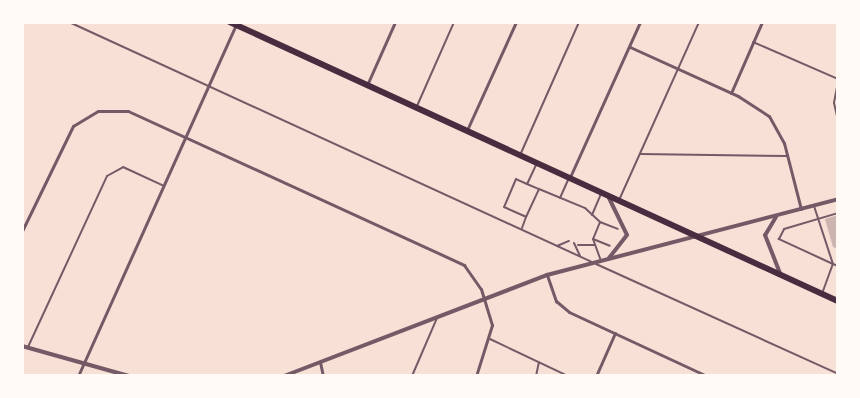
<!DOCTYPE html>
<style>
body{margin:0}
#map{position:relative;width:860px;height:398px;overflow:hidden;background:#f7e1d7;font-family:Helvetica,sans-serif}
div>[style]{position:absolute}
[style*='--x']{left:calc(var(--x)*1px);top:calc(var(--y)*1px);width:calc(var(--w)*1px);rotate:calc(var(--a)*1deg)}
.building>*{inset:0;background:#ccb4b1}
.service>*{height:2px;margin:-1px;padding:0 1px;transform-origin:1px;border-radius:1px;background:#755966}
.minor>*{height:3px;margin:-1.5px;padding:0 1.5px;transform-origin:1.5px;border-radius:1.5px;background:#755966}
.tertiary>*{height:4px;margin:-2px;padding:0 2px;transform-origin:2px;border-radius:2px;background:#755966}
.trunk>*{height:5.5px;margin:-2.75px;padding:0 2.75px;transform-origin:2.75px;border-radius:2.75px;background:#4a2c40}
span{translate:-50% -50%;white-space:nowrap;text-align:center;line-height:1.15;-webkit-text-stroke:5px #fffaf5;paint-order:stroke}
.frame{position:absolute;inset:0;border:24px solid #fffaf5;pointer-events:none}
</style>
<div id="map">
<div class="building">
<i style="clip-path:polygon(838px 215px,838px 249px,833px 247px,825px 219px)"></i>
</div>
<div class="service">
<i style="--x:69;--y:22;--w:575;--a:24.65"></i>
<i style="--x:753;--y:42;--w:93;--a:23.5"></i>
<i style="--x:838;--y:82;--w:21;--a:101"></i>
<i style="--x:834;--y:103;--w:17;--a:77"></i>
<i style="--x:417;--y:106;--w:92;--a:-66.2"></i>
<i style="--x:521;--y:153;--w:143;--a:-66.1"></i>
<i style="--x:640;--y:154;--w:147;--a:0.8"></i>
<i style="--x:536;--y:165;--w:21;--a:115"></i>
<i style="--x:527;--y:184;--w:12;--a:-156"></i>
<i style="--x:516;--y:179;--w:30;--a:113"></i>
<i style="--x:504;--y:207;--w:24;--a:24"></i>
<i style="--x:526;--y:217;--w:31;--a:-65"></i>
<i style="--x:539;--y:189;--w:50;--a:22.4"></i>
<i style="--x:585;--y:208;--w:21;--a:43"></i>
<i style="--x:600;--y:222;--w:19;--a:21"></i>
<i style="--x:527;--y:184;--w:13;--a:23"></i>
<i style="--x:560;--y:198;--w:20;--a:-66"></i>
<i style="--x:620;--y:198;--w:193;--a:-65.8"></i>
<i style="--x:814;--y:206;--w:61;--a:71.9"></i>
<i style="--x:592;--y:215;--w:23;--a:-67"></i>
<i style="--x:600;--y:222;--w:18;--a:112"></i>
<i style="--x:593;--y:239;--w:23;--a:70"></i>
<i style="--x:522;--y:228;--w:12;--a:-70"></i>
<i style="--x:593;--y:239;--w:18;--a:22"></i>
<i style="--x:574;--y:243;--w:14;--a:65"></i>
<i style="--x:578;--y:245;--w:17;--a:0"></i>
<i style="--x:557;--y:246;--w:13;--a:-23"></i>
<i style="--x:596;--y:264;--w:266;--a:24.4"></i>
<i style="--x:833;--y:264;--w:60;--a:-155.2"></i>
<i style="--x:779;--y:239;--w:11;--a:-63"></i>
<i style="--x:784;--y:229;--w:56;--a:-16.5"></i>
<i style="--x:823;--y:291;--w:29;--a:-70"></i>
<i style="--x:833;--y:264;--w:5;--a:22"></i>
<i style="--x:490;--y:339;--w:86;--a:25.4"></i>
<i style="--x:28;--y:347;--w:188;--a:-65.2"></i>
<i style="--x:107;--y:176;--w:18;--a:-29"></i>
<i style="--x:123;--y:167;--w:45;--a:24.9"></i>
<i style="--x:412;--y:376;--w:63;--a:-66.7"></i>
<i style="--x:536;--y:376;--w:14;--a:-78"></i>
</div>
<div class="minor">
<i style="--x:630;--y:47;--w:119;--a:24.4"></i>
<i style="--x:738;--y:96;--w:37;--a:33"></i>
<i style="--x:769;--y:116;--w:31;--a:61"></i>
<i style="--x:784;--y:143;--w:68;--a:75.6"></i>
<i style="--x:367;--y:85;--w:69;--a:-66"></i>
<i style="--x:731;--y:93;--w:77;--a:-66.4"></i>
<i style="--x:467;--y:130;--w:119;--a:-65.6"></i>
<i style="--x:570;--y:177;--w:170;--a:-65.7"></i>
<i style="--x:22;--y:231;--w:117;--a:-64.1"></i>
<i style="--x:73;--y:126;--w:29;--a:-31"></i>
<i style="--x:98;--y:111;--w:30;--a:0"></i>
<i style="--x:128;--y:111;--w:370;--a:24.6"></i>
<i style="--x:464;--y:265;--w:29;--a:55"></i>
<i style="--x:481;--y:289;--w:38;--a:73"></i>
<i style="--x:492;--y:325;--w:53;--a:107.4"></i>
<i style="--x:547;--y:275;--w:28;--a:71"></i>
<i style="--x:556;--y:301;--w:17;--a:40"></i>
<i style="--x:569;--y:312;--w:152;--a:24.9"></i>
<i style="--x:320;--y:362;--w:14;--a:78"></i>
<i style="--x:78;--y:376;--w:385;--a:-65.8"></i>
<i style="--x:596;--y:376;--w:47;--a:-66.2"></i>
</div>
<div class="tertiary">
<i style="--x:608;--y:196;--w:43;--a:64"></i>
<i style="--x:627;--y:235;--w:29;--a:128"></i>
<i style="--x:776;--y:217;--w:21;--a:121"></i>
<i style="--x:765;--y:235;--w:41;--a:68.5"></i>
<i style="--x:22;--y:346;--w:111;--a:15.7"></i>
<i style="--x:284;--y:376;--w:282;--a:-21"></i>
<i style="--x:547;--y:275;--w:301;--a:-14.6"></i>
</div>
<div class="trunk">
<i style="--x:230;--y:22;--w:669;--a:24.65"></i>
</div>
<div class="frame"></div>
</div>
